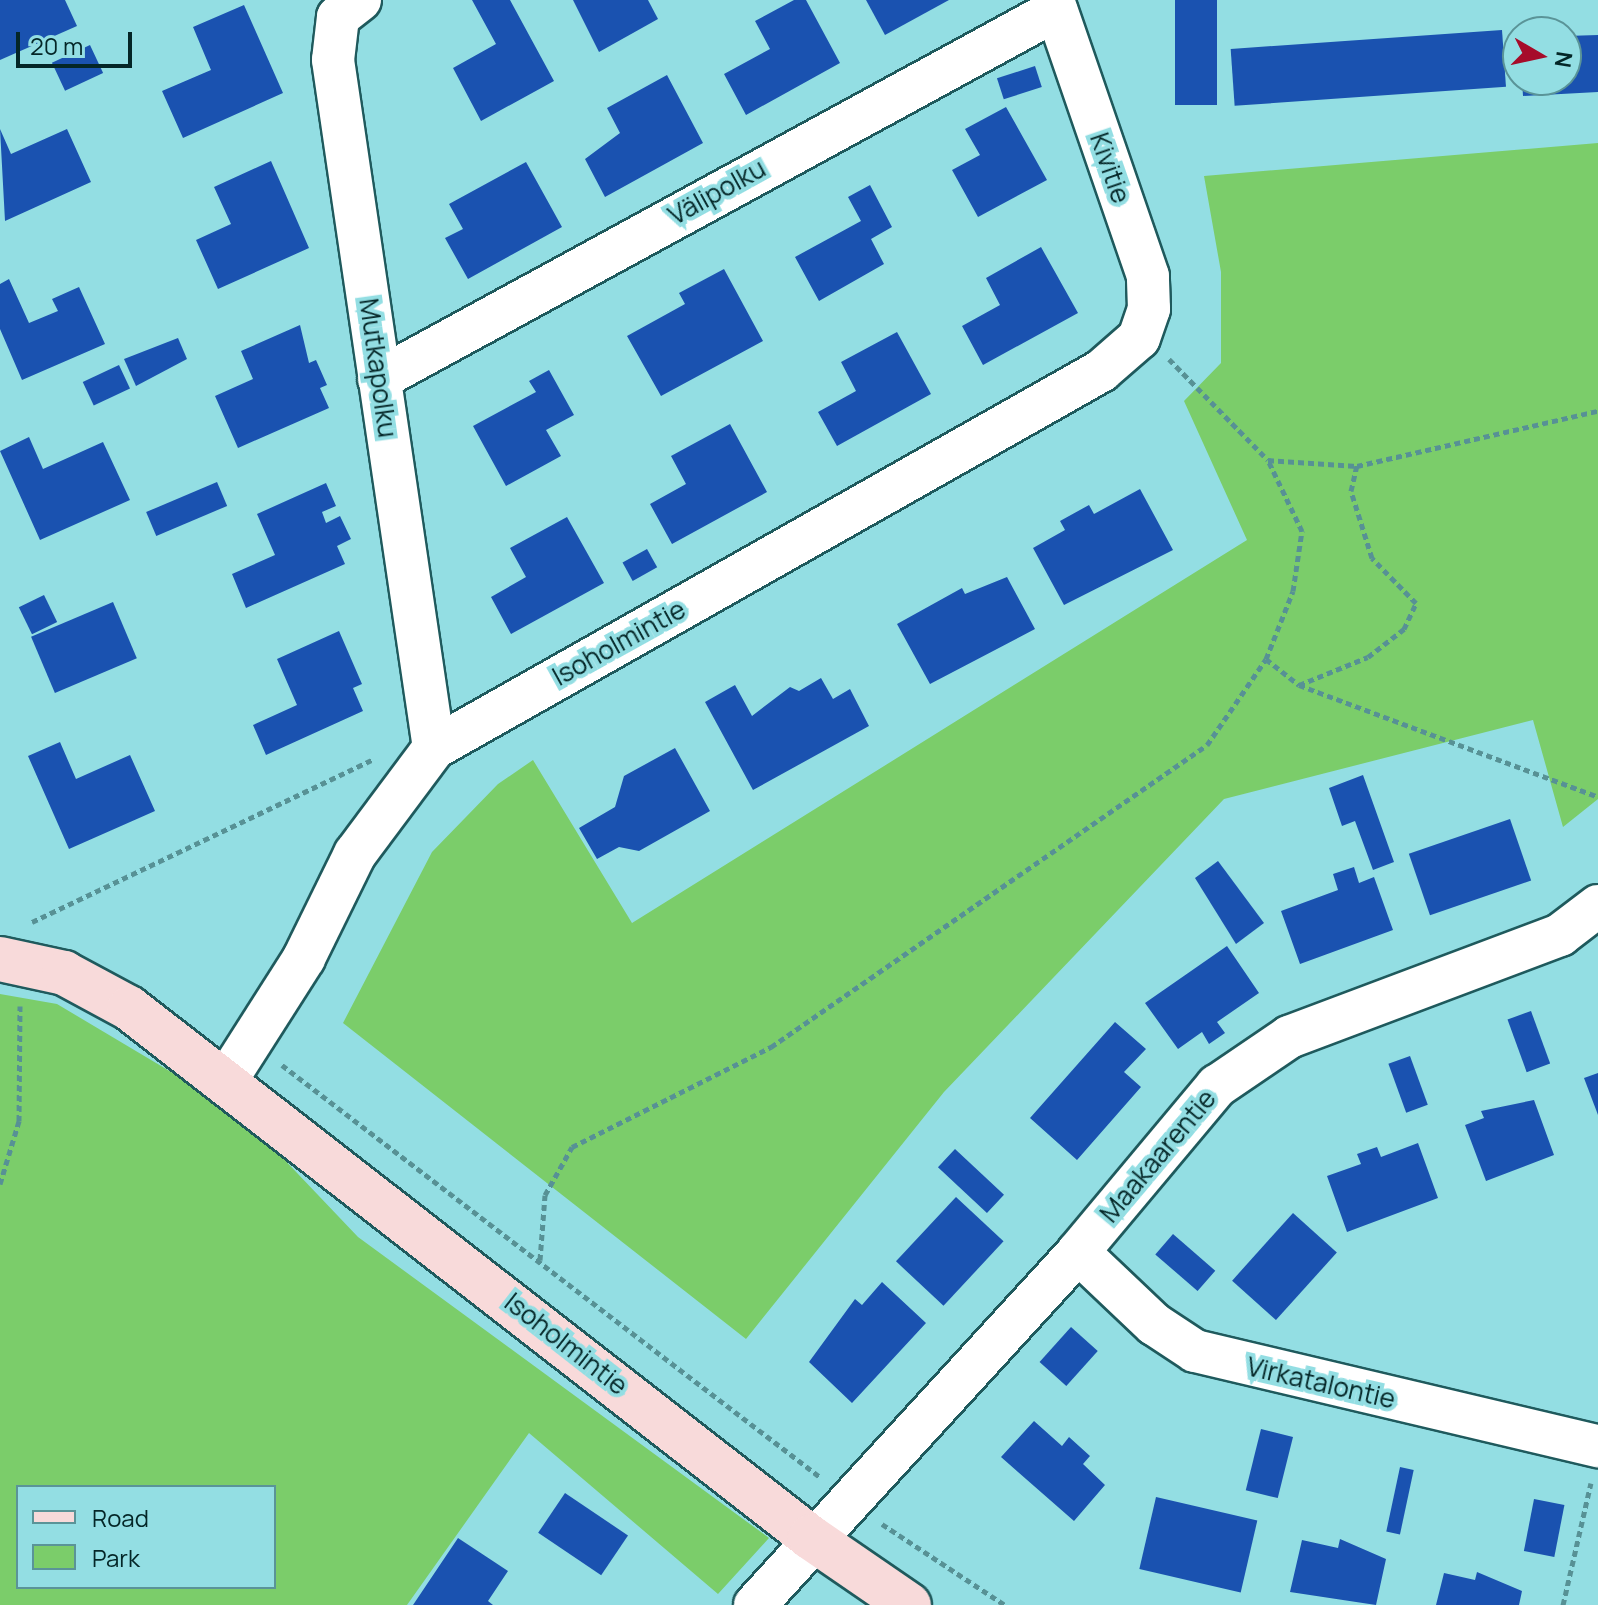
<!DOCTYPE html>
<meta charset="utf-8">
<style>
body{margin:0}
#map{position:relative;width:1598px;height:1605px;overflow:hidden;background:#93dee3;font-family:Manrope,sans-serif}
div>[style]{position:absolute}
[style*='--x']{left:calc(var(--x)*1px);top:calc(var(--y)*1px);width:calc(var(--w)*1px);rotate:calc(var(--a)*1deg)}
.green>*{inset:0;background:#7bcd6a}
.building>*{inset:0;background:#1a52b0;transform-origin:0 0}
.path>*{height:5px;margin-top:-2.5px;transform-origin:0;background:repeating-linear-gradient(90deg,#579195 0 6px,transparent 0 10px)}
.roads{filter:drop-shadow(2px 0 #1f5a5d) drop-shadow(-2px 0 #1f5a5d) drop-shadow(0 2px #1f5a5d) drop-shadow(0 -2px #1f5a5d)}
.street>*{height:42px;margin:-21px;padding:0 21px;transform-origin:21px;border-radius:21px;background:#fff}
.secondary>*{height:44px;margin:-22px;padding:0 22px;transform-origin:22px;border-radius:22px;background:#f8dada}
span{translate:-50% -50%;white-space:nowrap;text-align:center;line-height:1.15;-webkit-text-stroke:8px #93dee3;paint-order:stroke}
.street-label{font-size:26px;color:#042627}
.legend{position:absolute;left:16px;top:1485px;width:260px;height:104px;box-sizing:border-box;background:#93dee3;border:2px solid #5a9498;margin:0;padding:10px 14px;list-style:none;font-size:24px;color:#042627}
.legend li{display:flex;align-items:center;gap:16px;height:40px}
.legend b{width:40px;border:2px solid #5a9498}
.north{position:absolute;left:1502px;top:16px;width:80px;height:80px;box-sizing:border-box;background:#93dee3;border:2px solid #5a9498;border-radius:50%;rotate:99deg;font-size:22px;font-weight:700;line-height:32px;text-align:center;color:#042627}
.north::after{content:'';display:block;margin:auto;width:28px;height:36px;background:#a60c2a;clip-path:polygon(50% 0,100% 100%,50% 72%,0 100%)}
.scale{position:absolute;left:16px;top:32px;width:116px;height:36px;box-sizing:border-box;border:4px solid #042627;border-top:0;padding-left:10px;font-size:24px;line-height:28px;white-space:nowrap;color:#042627;-webkit-text-stroke:6px #93dee3;paint-order:stroke}
</style>
<div id="map">
<div class="green">
<i style="clip-path:polygon(1598px 143px,1598px 799px,1563px 827px,1533px 720px,1224px 799px,944px 1092px,746px 1339px,343px 1023px,432px 852px,498px 784px,533px 760px,632px 923px,1247px 540px,1184px 401px,1221px 363px,1221px 272px,1204px 176px)"></i>
<i style="clip-path:polygon(evenodd,0 994px,57px 1004px,240px 1113px,358px 1237px,769px 1538px,718px 1594px,529px 1433px,407px 1605px,0 1605px,0 994px,18px 1487px,274px 1487px,274px 1587px,18px 1587px,18px 1487px)"></i>
</div>
<div class="building">
<i style="clip-path:polygon(0 0,65px 0,77px 26px,0 60px)"></i>
<i style="clip-path:polygon(472px 0,510px 0,554px 81px,481px 121px,453px 68px,496px 44px)"></i>
<i style="clip-path:polygon(573px 0,648px 0,658px 19px,599px 52px)"></i>
<i style="clip-path:polygon(794px 0,806px 0,840px 63px,746px 115px,724px 74px,770px 49px,755px 21px)"></i>
<i style="clip-path:polygon(866px 0,949px 0,885px 35px)"></i>
<i style="left:1175px;top:0;width:42px;height:105px"></i>
<i style="clip-path:polygon(244px 5px,283px 93px,183px 138px,162px 91px,211px 70px,193px 27px)"></i>
<i style="left:1502px;top:30px;width:57px;height:272px;rotate:86deg"></i>
<i style="clip-path:polygon(1598px 35px,1598px 92px,1523px 96px,1522px 80px,1566px 80px,1566px 36px)"></i>
<i style="left:90px;top:45px;width:31px;height:42px;rotate:65deg"></i>
<i style="left:1035px;top:66px;width:22px;height:40px;rotate:72deg"></i>
<i style="clip-path:polygon(667px 75px,703px 143px,605px 197px,585px 159px,620px 133px,607px 108px)"></i>
<i style="clip-path:polygon(1006px 107px,1047px 180px,978px 217px,952px 170px,980px 155px,965px 129px)"></i>
<i style="clip-path:polygon(0 129px,11px 154px,67px 129px,91px 182px,5px 221px)"></i>
<i style="clip-path:polygon(271px 161px,309px 248px,218px 289px,196px 240px,231px 224px,214px 187px)"></i>
<i style="clip-path:polygon(526px 162px,562px 227px,468px 279px,445px 238px,463px 229px,449px 204px)"></i>
<i style="clip-path:polygon(870px 185px,892px 227px,871px 239px,884px 264px,819px 301px,795px 257px,861px 221px,848px 197px)"></i>
<i style="clip-path:polygon(1041px 247px,1078px 313px,983px 365px,962px 326px,1000px 305px,986px 278px)"></i>
<i style="clip-path:polygon(724px 269px,763px 341px,661px 396px,627px 336px,685px 304px,679px 293px)"></i>
<i style="clip-path:polygon(9px 279px,29px 323px,58px 311px,52px 299px,79px 287px,105px 344px,22px 380px,0 329px,0 284px)"></i>
<i style="clip-path:polygon(300px 325px,309px 363px,316px 360px,327px 385px,320px 388px,329px 408px,238px 448px,215px 396px,253px 379px,241px 351px)"></i>
<i style="clip-path:polygon(897px 332px,931px 394px,837px 446px,818px 412px,856px 391px,841px 362px)"></i>
<i style="clip-path:polygon(178px 338px,187px 359px,136px 386px,124px 359px)"></i>
<i style="left:119px;top:365px;width:26px;height:40px;rotate:65deg"></i>
<i style="clip-path:polygon(549px 370px,574px 415px,546px 430px,561px 456px,506px 486px,473px 426px,536px 392px,529px 381px)"></i>
<i style="clip-path:polygon(730px 424px,767px 492px,672px 544px,650px 504px,686px 484px,671px 456px)"></i>
<i style="clip-path:polygon(29px 437px,43px 469px,103px 442px,130px 500px,40px 540px,0 451px)"></i>
<i style="left:217px;top:482px;width:26px;height:77px;rotate:67deg"></i>
<i style="clip-path:polygon(326px 483px,336px 506px,322px 512px,326px 523px,340px 516px,351px 539px,337px 546px,345px 564px,246px 608px,232px 574px,275px 555px,257px 514px)"></i>
<i style="clip-path:polygon(1140px 489px,1173px 550px,1064px 605px,1033px 548px,1065px 530px,1060px 521px,1089px 505px,1094px 514px)"></i>
<i style="clip-path:polygon(567px 517px,604px 583px,511px 634px,491px 597px,526px 577px,510px 548px)"></i>
<i style="left:647px;top:549px;width:21px;height:28px;rotate:61deg"></i>
<i style="clip-path:polygon(1007px 577px,1035px 629px,930px 684px,897px 624px,962px 588px,965px 594px)"></i>
<i style="left:44px;top:595px;width:30px;height:28px;rotate:64deg"></i>
<i style="left:113px;top:602px;width:61px;height:89px;rotate:67deg"></i>
<i style="clip-path:polygon(339px 631px,362px 684px,353px 688px,363px 711px,266px 755px,253px 725px,297px 705px,277px 659px)"></i>
<i style="clip-path:polygon(821px 678px,833px 699px,850px 689px,869px 726px,753px 790px,705px 702px,735px 685px,752px 716px,790px 687px,799px 691px)"></i>
<i style="clip-path:polygon(60px 742px,76px 779px,130px 755px,155px 811px,69px 849px,28px 756px)"></i>
<i style="clip-path:polygon(675px 748px,710px 811px,639px 851px,619px 847px,597px 859px,579px 828px,615px 807px,624px 776px)"></i>
<i style="clip-path:polygon(1363px 775px,1394px 862px,1373px 870px,1355px 821px,1342px 826px,1329px 788px)"></i>
<i style="left:1510px;top:819px;width:65px;height:107px;rotate:71deg"></i>
<i style="clip-path:polygon(1218px 861px,1264px 923px,1236px 944px,1195px 878px)"></i>
<i style="clip-path:polygon(1354px 867px,1359px 883px,1374px 877px,1393px 930px,1300px 964px,1281px 911px,1338px 890px,1333px 874px)"></i>
<i style="clip-path:polygon(1227px 946px,1259px 993px,1217px 1022px,1225px 1033px,1209px 1044px,1202px 1032px,1178px 1049px,1145px 1003px)"></i>
<i style="left:1531px;top:1011px;width:56px;height:25px;rotate:70deg"></i>
<i style="clip-path:polygon(1115px 1022px,1146px 1049px,1124px 1072px,1141px 1087px,1077px 1160px,1030px 1118px)"></i>
<i style="left:1410px;top:1056px;width:52px;height:23px;rotate:70deg"></i>
<i style="clip-path:polygon(1598px 1073px,1598px 1115px,1584px 1078px)"></i>
<i style="clip-path:polygon(1534px 1100px,1554px 1155px,1486px 1181px,1465px 1125px,1484px 1118px,1481px 1111px)"></i>
<i style="clip-path:polygon(1418px 1143px,1438px 1198px,1347px 1232px,1327px 1176px,1361px 1164px,1357px 1154px,1377px 1147px,1381px 1157px)"></i>
<i style="left:955px;top:1149px;width:67px;height:25px;rotate:43deg"></i>
<i style="left:956px;top:1197px;width:65px;height:88px;rotate:43deg"></i>
<i style="left:1293px;top:1213px;width:59px;height:91px;rotate:42deg"></i>
<i style="left:1173px;top:1234px;width:56px;height:27px;rotate:41deg"></i>
<i style="clip-path:polygon(882px 1282px,926px 1323px,852px 1403px,809px 1362px,855px 1299px,862px 1305px)"></i>
<i style="left:1071px;top:1327px;width:36px;height:47px;rotate:42deg"></i>
<i style="clip-path:polygon(1034px 1421px,1062px 1446px,1069px 1437px,1090px 1456px,1083px 1464px,1105px 1485px,1074px 1521px,1001px 1457px)"></i>
<i style="left:1261px;top:1429px;width:33px;height:63px;rotate:14deg"></i>
<i style="left:1400px;top:1467px;width:14px;height:66px;rotate:12deg"></i>
<i style="left:565px;top:1493px;width:76px;height:48px;rotate:34deg"></i>
<i style="left:1156px;top:1497px;width:104px;height:74px;rotate:13deg"></i>
<i style="left:1534px;top:1499px;width:31px;height:53px;rotate:11deg"></i>
<i style="clip-path:polygon(458px 1538px,508px 1571px,488px 1601px,493px 1605px,413px 1605px)"></i>
<i style="clip-path:polygon(1340px 1539px,1386px 1559px,1376px 1605px,1290px 1592px,1302px 1540px,1338px 1548px)"></i>
<i style="clip-path:polygon(1477px 1572px,1522px 1591px,1519px 1605px,1436px 1605px,1444px 1573px,1475px 1580px)"></i>
</div>
<div class="path">
<i style="--x:1169;--y:359;--w:141;--a:45.6"></i>
<i style="--x:1268;--y:460;--w:89;--a:3.9"></i>
<i style="--x:1266;--y:659;--w:42;--a:38.2"></i>
<i style="--x:1299;--y:685;--w:319;--a:20.5"></i>
<i style="--x:1299;--y:685;--w:74;--a:-22.1"></i>
<i style="--x:1368;--y:657;--w:46;--a:-37.9"></i>
<i style="--x:1404;--y:629;--w:29;--a:-65"></i>
<i style="--x:1416;--y:603;--w:63;--a:-134.4"></i>
<i style="--x:1372;--y:558;--w:70;--a:-107.4"></i>
<i style="--x:1351;--y:491;--w:26;--a:-77"></i>
<i style="--x:1357;--y:466;--w:247;--a:-12.9"></i>
<i style="--x:32;--y:922;--w:378;--a:-25.5"></i>
<i style="--x:282;--y:1065;--w:678;--a:37.44"></i>
<i style="--x:0;--y:1184;--w:66;--a:-73.2"></i>
<i style="--x:19;--y:1121;--w:115;--a:-89.5"></i>
<i style="--x:540;--y:1260;--w:65;--a:-85.6"></i>
<i style="--x:545;--y:1195;--w:55;--a:-60.6"></i>
<i style="--x:572;--y:1147;--w:223;--a:-26.7"></i>
<i style="--x:771;--y:1047;--w:530;--a:-34.71"></i>
<i style="--x:1207;--y:745;--w:104;--a:-55.5"></i>
<i style="--x:1266;--y:659;--w:73;--a:-68.3"></i>
<i style="--x:1293;--y:591;--w:61;--a:-81.5"></i>
<i style="--x:1302;--y:531;--w:79;--a:-115.6"></i>
<i style="--x:882;--y:1524;--w:147;--a:33.4"></i>
<i style="--x:1563;--y:1605;--w:125;--a:-77.1"></i>
</div>
<div class="roads">
<div class="street">
<i style="--x:360;--y:0;--w:28;--a:142"></i>
<i style="--x:338;--y:17;--w:43;--a:96.6"></i>
<i style="--x:333;--y:60;--w:695;--a:81.65"></i>
<i style="--x:379;--y:379;--w:771;--a:-28.59"></i>
<i style="--x:227;--y:1079;--w:143;--a:-57.5"></i>
<i style="--x:304;--y:958;--w:116;--a:-63.9"></i>
<i style="--x:355;--y:854;--w:132;--a:-53.3"></i>
<i style="--x:434;--y:748;--w:766;--a:-29.48"></i>
<i style="--x:1101;--y:371;--w:50;--a:-41"></i>
<i style="--x:1139;--y:338;--w:31;--a:-71"></i>
<i style="--x:1149;--y:309;--w:33;--a:-92"></i>
<i style="--x:1148;--y:276;--w:292;--a:-109"></i>
<i style="--x:1078;--y:1252;--w:105;--a:43.5"></i>
<i style="--x:1154;--y:1324;--w:49;--a:33.4"></i>
<i style="--x:1195;--y:1351;--w:414;--a:13.3"></i>
<i style="--x:755;--y:1605;--w:478;--a:-47.5"></i>
<i style="--x:1078;--y:1252;--w:217;--a:-50.1"></i>
<i style="--x:1217;--y:1086;--w:87;--a:-34.2"></i>
<i style="--x:1289;--y:1037;--w:290;--a:-20.6"></i>
<i style="--x:1560;--y:935;--w:48;--a:-37.3"></i>
</div>
<div class="secondary">
<i style="--x:0;--y:959;--w:66;--a:12.3"></i>
<i style="--x:64;--y:973;--w:74;--a:28.3"></i>
<i style="--x:129;--y:1008;--w:862;--a:37.84"></i>
<i style="--x:810;--y:1537;--w:120;--a:34.5"></i>
</div>
</div>
<div class="street-label">
<span style="left:1110px;top:168px;rotate:71deg">Kivitie</span>
<span style="left:717px;top:192px;rotate:-29deg">Välipolku</span>
<span style="left:378px;top:368px;rotate:82deg">Mutkapolku</span>
<span style="left:619px;top:643px;rotate:-29deg">Isoholmintie</span>
<span style="left:1158px;top:1156px;rotate:-50deg">Maakaarentie</span>
<span style="left:566px;top:1344px;rotate:38deg">Isoholmintie</span>
<span style="left:1321px;top:1383px;rotate:13deg">Virkatalontie</span>
</div>
<ul class="legend">
<li><b style="height:10px;background:#f8dada"></b>Road</li>
<li><b style="height:22px;background:#7bcd6a"></b>Park</li>
</ul>
<div class="north">N</div>
<div class="scale">20 m</div>
</div>
